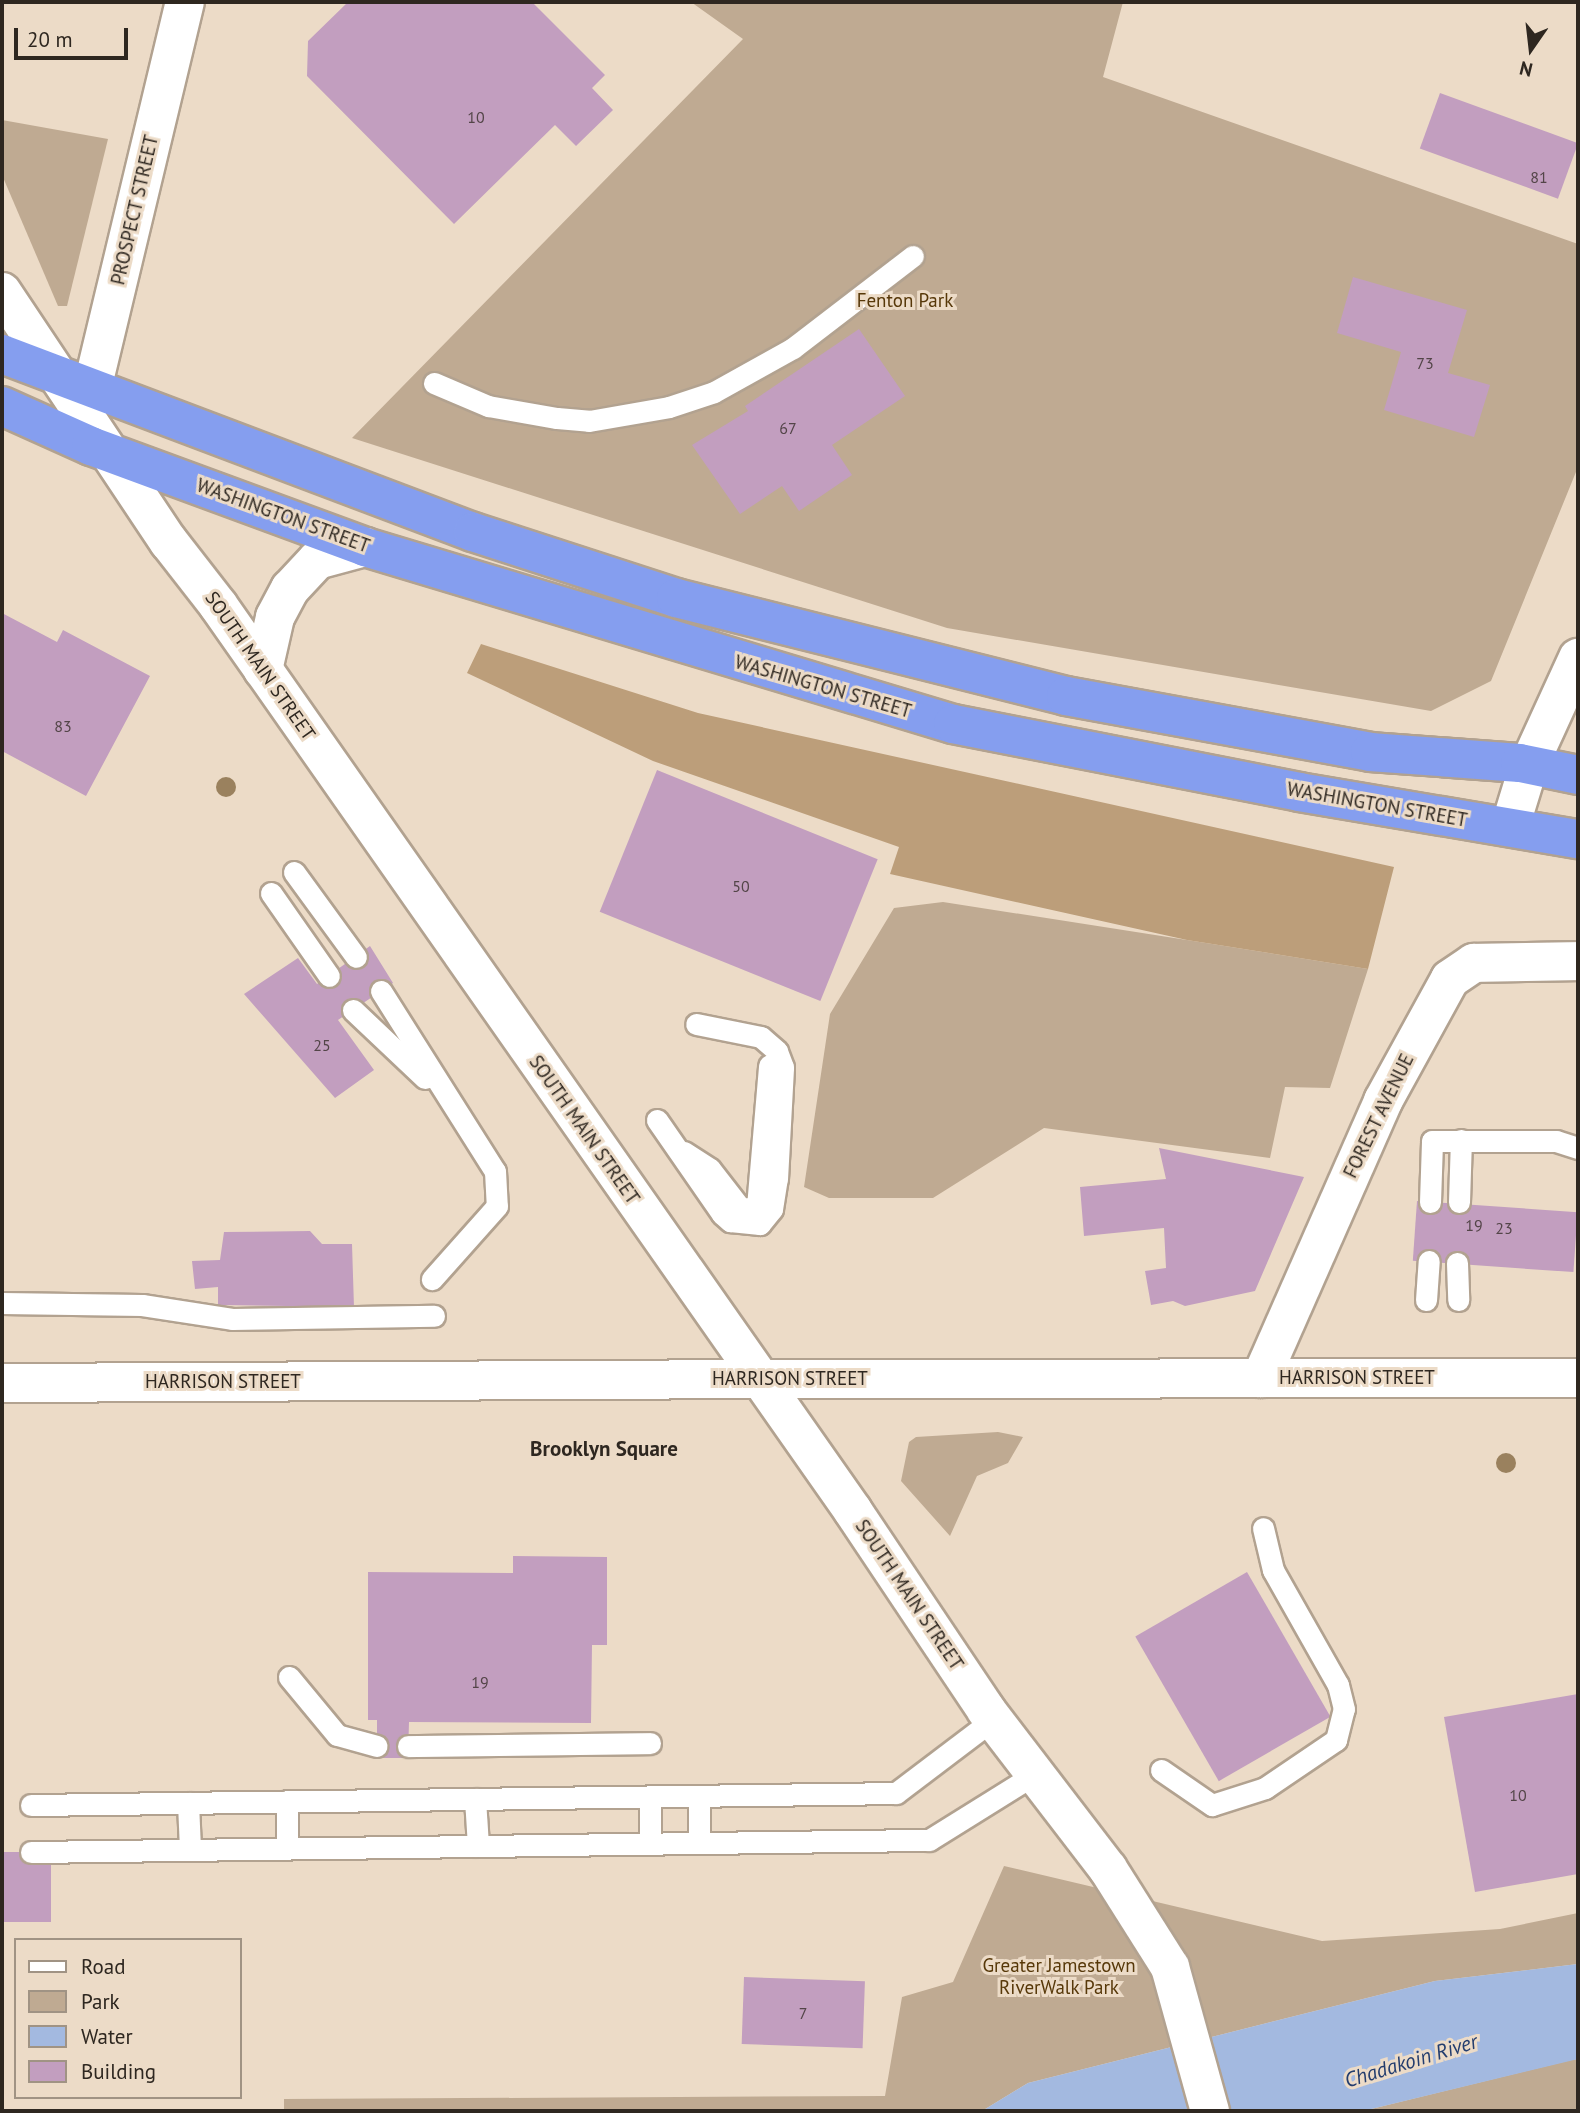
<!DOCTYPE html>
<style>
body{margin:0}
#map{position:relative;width:1580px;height:2113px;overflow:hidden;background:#ecdbc7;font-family:"PT Sans",sans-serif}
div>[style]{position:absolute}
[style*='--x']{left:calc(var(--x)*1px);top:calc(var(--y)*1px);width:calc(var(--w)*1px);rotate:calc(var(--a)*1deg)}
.green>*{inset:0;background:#bfaa92}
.forest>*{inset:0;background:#bc9e7a}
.water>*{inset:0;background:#a3b9e0}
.building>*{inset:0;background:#c29ebf;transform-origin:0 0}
.roads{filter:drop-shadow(2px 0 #b2a290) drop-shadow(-2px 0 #b2a290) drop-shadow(0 2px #b2a290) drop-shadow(0 -2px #b2a290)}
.lane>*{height:21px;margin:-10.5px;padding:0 10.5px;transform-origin:10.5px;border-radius:10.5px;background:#fff}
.street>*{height:38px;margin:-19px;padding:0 19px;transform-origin:19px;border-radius:19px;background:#fff}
.secondary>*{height:38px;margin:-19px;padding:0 19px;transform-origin:19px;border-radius:19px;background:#fff}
.highway>*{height:38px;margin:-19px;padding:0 19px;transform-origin:19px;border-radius:19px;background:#859eef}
.trees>*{width:20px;height:20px;margin:-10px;border-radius:50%;background:#9a815e}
span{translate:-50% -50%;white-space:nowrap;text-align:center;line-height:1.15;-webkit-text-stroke:6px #ecdbc7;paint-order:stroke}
.number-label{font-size:16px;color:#534548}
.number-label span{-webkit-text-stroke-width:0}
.street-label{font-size:19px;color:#2e2720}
.park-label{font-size:19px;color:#573809}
.neighbourhood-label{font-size:21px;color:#2e2720;font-weight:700}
.water-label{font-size:21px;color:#233d6e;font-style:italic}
.frame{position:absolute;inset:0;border:4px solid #2e2720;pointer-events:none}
.legend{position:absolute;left:14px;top:1938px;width:228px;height:161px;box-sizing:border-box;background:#ecdbc7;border:2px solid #a09384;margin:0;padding:9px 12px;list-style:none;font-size:21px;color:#2e2720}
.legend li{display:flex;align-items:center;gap:14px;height:35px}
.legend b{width:35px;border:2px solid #a09384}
.north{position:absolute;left:1496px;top:14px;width:70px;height:70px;-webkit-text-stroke:5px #ecdbc7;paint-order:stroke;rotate:194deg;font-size:19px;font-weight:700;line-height:28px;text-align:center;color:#2e2720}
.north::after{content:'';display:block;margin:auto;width:24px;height:32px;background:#2e2720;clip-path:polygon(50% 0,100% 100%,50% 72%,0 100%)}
.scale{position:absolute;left:14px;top:28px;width:114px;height:32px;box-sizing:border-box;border:4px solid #2e2720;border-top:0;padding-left:9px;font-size:21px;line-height:24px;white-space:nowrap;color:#2e2720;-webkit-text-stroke:5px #ecdbc7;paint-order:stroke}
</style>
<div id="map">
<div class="green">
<i style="clip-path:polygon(691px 2px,1123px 2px,1103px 77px,1578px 244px,1578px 467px,1491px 681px,1431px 711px,947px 628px,352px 438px,743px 39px)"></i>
<i style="clip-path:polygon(2px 120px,108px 139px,67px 306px,58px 306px,2px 175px)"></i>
<i style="clip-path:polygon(943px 902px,1187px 940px,1368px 969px,1330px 1088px,1285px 1087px,1270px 1158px,1044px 1128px,933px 1198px,829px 1198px,804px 1187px,830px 1014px,894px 908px)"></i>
<i style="clip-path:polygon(998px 1432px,1023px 1437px,1008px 1463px,977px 1476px,950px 1536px,901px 1481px,909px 1442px,916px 1437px)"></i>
<i style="clip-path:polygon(1004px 1866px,1322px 1941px,1500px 1929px,1578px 1913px,1578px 1964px,1435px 1981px,1028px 2083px,982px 2111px,284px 2111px,284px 2099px,885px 2096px,902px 1997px,953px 1982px)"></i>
<i style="clip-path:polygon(1578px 2059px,1578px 2111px,1363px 2111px,1571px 2060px)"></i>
</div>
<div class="forest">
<i style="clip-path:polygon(481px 644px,698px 713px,1394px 867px,1368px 969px,1187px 940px,890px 874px,899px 847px,653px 761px,467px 673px)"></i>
</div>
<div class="water">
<i style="clip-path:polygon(1578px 1964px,1578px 2059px,1363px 2111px,982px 2111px,1028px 2083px,1435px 1981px)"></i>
</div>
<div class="building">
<i style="clip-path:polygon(348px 2px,532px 2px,605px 75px,592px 88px,613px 110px,576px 146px,555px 125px,454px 224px,307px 76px,308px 41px)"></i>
<i style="left:1440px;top:93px;width:147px;height:59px;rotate:20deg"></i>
<i style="clip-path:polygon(1353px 277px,1467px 310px,1448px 373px,1490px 385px,1474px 437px,1384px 410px,1401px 352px,1337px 333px)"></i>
<i style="clip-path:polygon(859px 329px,905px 396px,832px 445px,852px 475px,799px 511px,782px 486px,740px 514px,692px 445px,748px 411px,745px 406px)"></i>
<i style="clip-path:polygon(2px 613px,57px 642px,63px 630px,150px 676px,86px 796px,2px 751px)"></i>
<i style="left:657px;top:770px;width:238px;height:153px;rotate:22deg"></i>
<i style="clip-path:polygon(370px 946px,393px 983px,338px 1020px,374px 1070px,335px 1098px,244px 994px,298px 958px,317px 984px)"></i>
<i style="clip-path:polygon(1159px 1148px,1304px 1177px,1255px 1291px,1185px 1306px,1173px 1301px,1151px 1305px,1145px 1271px,1166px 1268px,1164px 1228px,1084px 1236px,1080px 1187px,1166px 1179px)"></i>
<i style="left:1417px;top:1201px;width:161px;height:60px;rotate:4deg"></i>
<i style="clip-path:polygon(310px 1231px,322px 1244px,352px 1244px,354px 1307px,218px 1305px,218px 1287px,195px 1289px,192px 1261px,220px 1260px,224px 1232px)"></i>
<i style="clip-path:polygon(513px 1556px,607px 1557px,607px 1645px,592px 1645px,591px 1723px,409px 1722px,408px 1758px,377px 1758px,377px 1720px,368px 1720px,368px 1572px,513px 1573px)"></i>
<i style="left:1247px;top:1572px;width:167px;height:129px;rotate:60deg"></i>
<i style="clip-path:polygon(1578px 1694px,1578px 1874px,1475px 1892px,1444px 1717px)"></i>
<i style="left:2px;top:1852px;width:49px;height:70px"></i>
<i style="left:744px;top:1977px;width:121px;height:67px;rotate:2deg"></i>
</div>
<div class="roads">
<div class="lane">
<i style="--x:434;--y:383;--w:59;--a:23.1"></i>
<i style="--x:488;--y:406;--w:70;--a:9.9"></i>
<i style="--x:557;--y:418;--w:32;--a:5"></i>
<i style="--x:589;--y:421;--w:81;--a:-9.9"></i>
<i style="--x:669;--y:407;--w:47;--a:-18.4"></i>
<i style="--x:714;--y:392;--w:90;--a:-29.1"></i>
<i style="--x:793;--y:348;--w:151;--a:-37.5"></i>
<i style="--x:294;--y:872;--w:105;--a:53.9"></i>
<i style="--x:271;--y:893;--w:101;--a:55.1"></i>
<i style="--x:381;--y:991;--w:213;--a:57.7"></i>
<i style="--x:495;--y:1171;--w:35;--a:87"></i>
<i style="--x:497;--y:1206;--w:98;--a:131.7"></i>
<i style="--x:353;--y:1010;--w:99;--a:43.4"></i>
<i style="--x:657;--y:1120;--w:114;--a:55.3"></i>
<i style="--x:722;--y:1214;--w:11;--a:41"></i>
<i style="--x:730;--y:1221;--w:30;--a:6"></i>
<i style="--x:760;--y:1224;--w:19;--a:-51"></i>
<i style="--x:772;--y:1209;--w:30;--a:-81"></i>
<i style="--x:777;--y:1179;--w:112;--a:-86.9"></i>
<i style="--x:783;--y:1067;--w:17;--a:-111"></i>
<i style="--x:777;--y:1051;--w:21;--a:-139"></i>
<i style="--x:761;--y:1037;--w:66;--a:-168.7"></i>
<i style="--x:684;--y:1152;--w:31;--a:33"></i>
<i style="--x:710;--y:1169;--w:51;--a:52.2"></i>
<i style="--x:741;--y:1209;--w:16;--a:-7"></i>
<i style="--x:757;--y:1207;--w:142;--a:-85.1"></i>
<i style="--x:1430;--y:1202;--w:61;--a:-88.1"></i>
<i style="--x:1432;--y:1141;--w:124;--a:0"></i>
<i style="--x:1556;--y:1141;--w:23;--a:18"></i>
<i style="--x:1459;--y:1202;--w:62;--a:-88.2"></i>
<i style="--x:1457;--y:1263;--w:37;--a:88"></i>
<i style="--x:1426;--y:1300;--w:39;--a:-86"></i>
<i style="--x:2;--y:1303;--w:140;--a:0.8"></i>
<i style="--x:142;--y:1305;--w:91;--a:8.8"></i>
<i style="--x:232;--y:1319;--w:202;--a:-0.9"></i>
<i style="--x:289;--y:1677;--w:75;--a:50.4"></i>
<i style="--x:337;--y:1735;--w:41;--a:15.4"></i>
<i style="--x:408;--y:1746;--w:242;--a:-0.7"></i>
<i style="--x:1161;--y:1770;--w:62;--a:34.5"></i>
<i style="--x:1212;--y:1805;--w:56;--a:-17.8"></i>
<i style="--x:1265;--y:1788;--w:86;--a:-34.1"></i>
<i style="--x:1336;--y:1740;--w:32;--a:-76"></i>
<i style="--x:1344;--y:1709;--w:25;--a:-104"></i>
<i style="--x:1338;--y:1685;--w:132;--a:-119.5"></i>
<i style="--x:1273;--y:1570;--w:43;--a:-103.4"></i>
<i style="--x:699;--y:1796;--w:47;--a:90"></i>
<i style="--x:650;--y:1797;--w:47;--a:90"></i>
<i style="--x:475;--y:1799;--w:47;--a:86.3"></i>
<i style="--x:188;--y:1803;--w:46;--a:87.5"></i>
<i style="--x:31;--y:1805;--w:865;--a:-0.79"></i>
<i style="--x:896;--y:1793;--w:123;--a:-37.1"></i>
<i style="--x:287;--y:1848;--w:47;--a:-90"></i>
<i style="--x:31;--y:1852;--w:898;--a:-0.77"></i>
<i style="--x:929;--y:1840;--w:125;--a:-31.9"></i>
</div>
<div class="street">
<i style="--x:85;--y:418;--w:428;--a:-76.5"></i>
<i style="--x:757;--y:1379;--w:821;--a:-0.07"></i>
</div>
<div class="secondary">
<i style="--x:2;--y:292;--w:301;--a:56.3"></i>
<i style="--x:169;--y:542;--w:80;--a:52.1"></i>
<i style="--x:218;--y:605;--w:1106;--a:54.97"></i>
<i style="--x:853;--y:1511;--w:239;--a:56.2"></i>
<i style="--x:986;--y:1710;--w:200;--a:52.5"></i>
<i style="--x:1108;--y:1869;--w:116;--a:57.7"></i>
<i style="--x:1170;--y:1967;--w:149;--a:74.5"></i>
<i style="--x:263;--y:670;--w:54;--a:-77.2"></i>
<i style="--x:275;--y:617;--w:32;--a:-62"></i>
<i style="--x:290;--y:589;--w:40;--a:-47"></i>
<i style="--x:317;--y:560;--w:50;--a:-15.2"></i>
<i style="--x:1510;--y:827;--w:65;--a:-73"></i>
<i style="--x:1529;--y:765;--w:118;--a:-65.4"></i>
<i style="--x:1261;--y:1378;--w:303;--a:-66.2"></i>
<i style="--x:1383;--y:1101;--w:139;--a:-61.2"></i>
<i style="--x:1450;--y:979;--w:29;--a:-34"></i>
<i style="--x:1474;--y:963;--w:104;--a:-1.1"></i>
<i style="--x:2;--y:1383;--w:755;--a:-0.3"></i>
</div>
<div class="highway">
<i style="--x:2;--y:354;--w:504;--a:20.7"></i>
<i style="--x:473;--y:532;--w:213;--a:18"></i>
<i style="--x:676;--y:598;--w:402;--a:14.1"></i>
<i style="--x:1066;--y:696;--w:309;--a:10.4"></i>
<i style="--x:1370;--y:752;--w:150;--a:4.2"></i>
<i style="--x:1520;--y:763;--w:59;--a:11.7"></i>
<i style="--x:2;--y:406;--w:98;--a:24.2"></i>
<i style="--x:91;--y:446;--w:292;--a:20.2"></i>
<i style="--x:365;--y:547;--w:614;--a:16.75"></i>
<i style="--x:953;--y:724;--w:353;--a:11.1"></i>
<i style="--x:1299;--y:792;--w:283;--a:9.6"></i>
</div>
</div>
<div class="trees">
<i style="left:226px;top:787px"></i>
<i style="left:1506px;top:1463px"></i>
</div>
<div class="number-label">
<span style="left:476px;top:117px">10</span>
<span style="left:1539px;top:177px">81</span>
<span style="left:1425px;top:363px">73</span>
<span style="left:788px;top:428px">67</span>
<span style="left:63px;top:726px">83</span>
<span style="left:741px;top:886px">50</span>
<span style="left:322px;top:1045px">25</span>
<span style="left:1474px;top:1225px">19</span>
<span style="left:1504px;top:1228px">23</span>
<span style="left:480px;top:1682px">19</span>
<span style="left:1518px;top:1795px">10</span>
<span style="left:803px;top:2013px">7</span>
</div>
<div class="street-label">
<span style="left:135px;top:210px;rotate:-77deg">PROSPECT STREET</span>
<span style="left:283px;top:516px;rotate:20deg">WASHINGTON STREET</span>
<span style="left:260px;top:666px;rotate:55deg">SOUTH MAIN STREET</span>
<span style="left:823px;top:687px;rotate:16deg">WASHINGTON STREET</span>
<span style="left:1377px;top:805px;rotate:10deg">WASHINGTON STREET</span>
<span style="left:1379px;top:1116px;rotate:-64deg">FOREST AVENUE</span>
<span style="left:584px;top:1130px;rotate:55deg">SOUTH MAIN STREET</span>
<span style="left:1357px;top:1378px">HARRISON STREET</span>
<span style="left:790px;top:1379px">HARRISON STREET</span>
<span style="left:223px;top:1382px">HARRISON STREET</span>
<span style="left:909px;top:1595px;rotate:56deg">SOUTH MAIN STREET</span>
</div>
<div class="park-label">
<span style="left:905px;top:301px">Fenton Park</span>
<span style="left:1059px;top:1977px">Greater Jamestown<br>RiverWalk Park</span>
</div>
<div class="neighbourhood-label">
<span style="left:604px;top:1449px">Brooklyn Square</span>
</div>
<div class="water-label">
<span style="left:1411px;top:2061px;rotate:-17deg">Chadakoin River</span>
</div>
<div class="frame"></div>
<ul class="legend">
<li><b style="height:9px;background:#fff"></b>Road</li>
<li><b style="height:19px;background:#bfaa92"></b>Park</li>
<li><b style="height:19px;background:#a3b9e0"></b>Water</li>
<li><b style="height:19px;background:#c29ebf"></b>Building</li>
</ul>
<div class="north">N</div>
<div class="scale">20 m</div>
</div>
